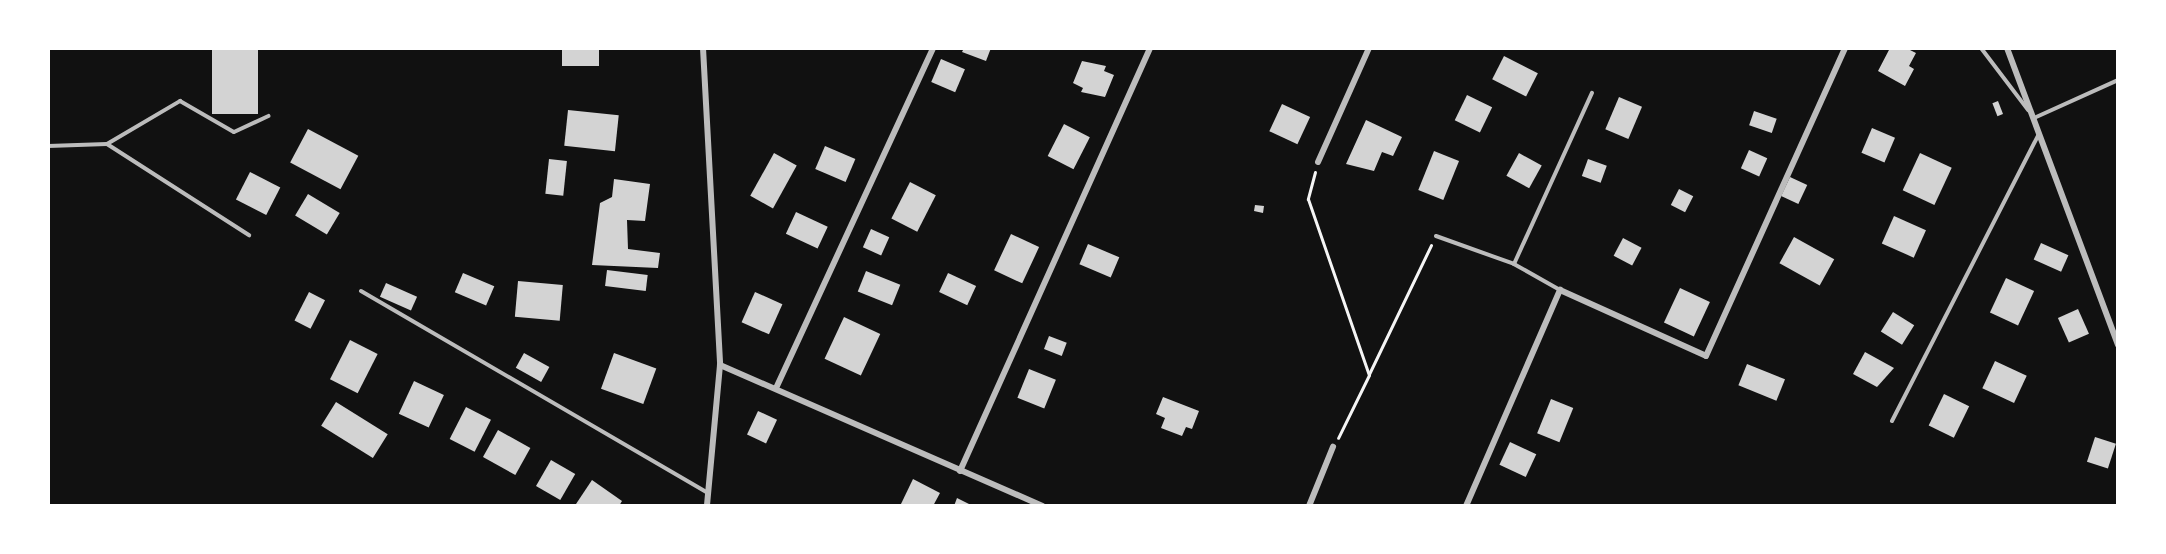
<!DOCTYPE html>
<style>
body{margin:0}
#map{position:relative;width:2166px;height:554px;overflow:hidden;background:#111;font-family:"DejaVu Sans",sans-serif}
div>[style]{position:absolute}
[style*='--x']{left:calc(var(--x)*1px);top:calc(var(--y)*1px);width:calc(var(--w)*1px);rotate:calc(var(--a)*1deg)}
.building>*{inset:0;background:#d3d3d3;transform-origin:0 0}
.path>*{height:3px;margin:-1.5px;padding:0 1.5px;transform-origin:1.5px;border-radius:1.5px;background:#f5f5f5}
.service>*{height:4px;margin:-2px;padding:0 2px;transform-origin:2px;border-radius:2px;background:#bcbcbc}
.minor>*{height:6px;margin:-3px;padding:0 3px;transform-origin:3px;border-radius:3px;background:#bcbcbc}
span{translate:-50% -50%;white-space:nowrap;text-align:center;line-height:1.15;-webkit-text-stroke:4.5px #fff;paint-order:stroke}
.frame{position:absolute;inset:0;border:50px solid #fff;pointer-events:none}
</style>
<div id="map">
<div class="building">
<i style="left:212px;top:48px;width:46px;height:66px"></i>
<i style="left:562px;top:48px;width:37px;height:18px"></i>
<i style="clip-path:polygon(964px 48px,991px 48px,986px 61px,962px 52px)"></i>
<i style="clip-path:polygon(1890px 48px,1906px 48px,1916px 53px,1909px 66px,1914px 69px,1905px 86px,1878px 71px)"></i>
<i style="left:1504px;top:56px;width:38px;height:26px;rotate:27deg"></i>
<i style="left:941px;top:59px;width:26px;height:25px;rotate:23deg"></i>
<i style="clip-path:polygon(1082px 61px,1106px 66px,1104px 71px,1114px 75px,1105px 97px,1081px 92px,1083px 88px,1073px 83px)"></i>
<i style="left:1467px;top:95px;width:28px;height:28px;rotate:26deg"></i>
<i style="left:1619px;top:97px;width:25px;height:35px;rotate:23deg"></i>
<i style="left:1998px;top:101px;width:14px;height:6px;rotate:69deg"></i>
<i style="left:1282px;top:104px;width:31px;height:30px;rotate:25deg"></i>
<i style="left:568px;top:110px;width:51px;height:36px;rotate:6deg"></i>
<i style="left:1754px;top:111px;width:24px;height:15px;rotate:19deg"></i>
<i style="clip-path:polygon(1366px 120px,1402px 137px,1393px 156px,1382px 152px,1374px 171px,1346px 164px)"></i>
<i style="left:1064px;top:124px;width:29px;height:36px;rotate:27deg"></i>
<i style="left:1872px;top:128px;width:25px;height:27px;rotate:23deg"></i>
<i style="left:308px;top:129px;width:57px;height:38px;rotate:28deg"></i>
<i style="left:825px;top:146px;width:33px;height:25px;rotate:23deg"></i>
<i style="left:1749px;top:150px;width:20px;height:20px;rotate:24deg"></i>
<i style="left:1434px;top:151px;width:27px;height:42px;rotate:22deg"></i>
<i style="left:774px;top:153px;width:26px;height:49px;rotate:29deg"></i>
<i style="left:1519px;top:153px;width:26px;height:26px;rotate:29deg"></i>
<i style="left:1920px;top:153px;width:35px;height:41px;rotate:25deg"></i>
<i style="left:549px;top:159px;width:18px;height:35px;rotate:6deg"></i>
<i style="left:1588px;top:159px;width:20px;height:18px;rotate:20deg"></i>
<i style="left:250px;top:172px;width:34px;height:31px;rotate:27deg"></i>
<i style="left:1790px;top:177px;width:19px;height:21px;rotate:25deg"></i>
<i style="clip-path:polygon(614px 179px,650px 184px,645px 221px,627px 220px,628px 249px,660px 253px,658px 268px,592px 265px,600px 203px,612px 197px)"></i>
<i style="left:910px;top:182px;width:29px;height:41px;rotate:27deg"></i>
<i style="left:1679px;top:189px;width:16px;height:18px;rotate:27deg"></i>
<i style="left:308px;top:194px;width:37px;height:25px;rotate:31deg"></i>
<i style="clip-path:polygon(1255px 205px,1264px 206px,1263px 213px,1254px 211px)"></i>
<i style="left:796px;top:212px;width:35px;height:24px;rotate:25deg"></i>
<i style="left:1894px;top:216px;width:35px;height:30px;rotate:24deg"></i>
<i style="left:871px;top:229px;width:20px;height:20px;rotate:24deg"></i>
<i style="left:1011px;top:234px;width:31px;height:40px;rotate:25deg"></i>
<i style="left:1794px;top:237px;width:46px;height:30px;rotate:29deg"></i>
<i style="left:1623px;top:238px;width:21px;height:20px;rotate:28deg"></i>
<i style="left:2041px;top:243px;width:30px;height:18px;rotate:24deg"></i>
<i style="left:1088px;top:244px;width:34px;height:22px;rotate:23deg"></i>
<i style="left:607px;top:270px;width:41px;height:16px;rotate:7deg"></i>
<i style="left:866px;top:271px;width:37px;height:22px;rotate:22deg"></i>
<i style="left:463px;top:273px;width:34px;height:21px;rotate:23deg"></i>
<i style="left:948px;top:273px;width:31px;height:21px;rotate:25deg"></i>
<i style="left:2006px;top:278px;width:31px;height:38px;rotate:25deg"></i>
<i style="left:518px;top:281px;width:45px;height:36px;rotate:5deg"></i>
<i style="left:386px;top:283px;width:34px;height:15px;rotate:24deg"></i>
<i style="left:1680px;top:288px;width:33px;height:38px;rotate:25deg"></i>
<i style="left:309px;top:292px;width:18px;height:32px;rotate:27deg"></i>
<i style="left:755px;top:292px;width:30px;height:33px;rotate:24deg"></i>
<i style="left:2078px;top:309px;width:27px;height:22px;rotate:66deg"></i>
<i style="left:1893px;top:312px;width:25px;height:23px;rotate:32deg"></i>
<i style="left:844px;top:317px;width:40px;height:46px;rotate:25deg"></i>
<i style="left:1049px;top:336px;width:19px;height:14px;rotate:21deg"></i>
<i style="left:350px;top:340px;width:31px;height:44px;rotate:27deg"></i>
<i style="clip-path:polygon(1865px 352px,1894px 368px,1877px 387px,1853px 374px)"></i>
<i style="left:524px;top:353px;width:29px;height:17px;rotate:29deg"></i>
<i style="left:614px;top:353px;width:45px;height:38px;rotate:20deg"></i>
<i style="left:1995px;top:361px;width:35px;height:30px;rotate:25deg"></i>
<i style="left:1747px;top:364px;width:41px;height:23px;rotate:22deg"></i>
<i style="left:1029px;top:369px;width:29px;height:31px;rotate:22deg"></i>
<i style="left:414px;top:381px;width:33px;height:36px;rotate:25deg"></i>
<i style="left:1944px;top:394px;width:28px;height:35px;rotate:26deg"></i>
<i style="clip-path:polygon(1163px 397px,1199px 411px,1192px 429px,1186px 427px,1182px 436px,1161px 428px,1165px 418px,1156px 414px)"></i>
<i style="left:1551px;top:399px;width:24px;height:37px;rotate:22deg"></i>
<i style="left:336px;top:402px;width:61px;height:28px;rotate:32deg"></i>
<i style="left:466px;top:407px;width:28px;height:36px;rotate:27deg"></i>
<i style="left:758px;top:411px;width:21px;height:26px;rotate:25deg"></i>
<i style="left:498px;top:430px;width:37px;height:31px;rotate:29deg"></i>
<i style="left:2095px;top:437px;width:22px;height:26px;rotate:18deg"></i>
<i style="left:1510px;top:442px;width:29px;height:25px;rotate:25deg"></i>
<i style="left:551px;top:460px;width:28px;height:30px;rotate:30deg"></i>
<i style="clip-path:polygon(913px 479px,940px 493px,933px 506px,900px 506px)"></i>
<i style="clip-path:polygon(592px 480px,622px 501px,619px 506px,576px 504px)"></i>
<i style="clip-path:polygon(957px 498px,973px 506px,954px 506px)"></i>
</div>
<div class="path">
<i style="--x:1315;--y:172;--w:28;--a:105"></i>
<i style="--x:1308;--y:199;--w:186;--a:70.9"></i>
<i style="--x:1369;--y:375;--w:70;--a:116.2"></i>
<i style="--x:1369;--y:374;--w:143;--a:-64.3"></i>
</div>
<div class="service">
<i style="--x:1981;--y:48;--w:78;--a:52.8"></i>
<i style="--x:2034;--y:118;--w:92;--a:-24.3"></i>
<i style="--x:107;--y:144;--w:85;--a:-30.5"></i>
<i style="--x:180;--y:101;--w:62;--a:29.9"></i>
<i style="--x:234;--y:132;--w:38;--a:-25"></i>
<i style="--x:48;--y:146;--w:59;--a:-1.9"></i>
<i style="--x:107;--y:144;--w:169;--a:32.7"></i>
<i style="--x:1436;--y:236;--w:83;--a:19.7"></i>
<i style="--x:1560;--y:290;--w:53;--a:-150.5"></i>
<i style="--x:1514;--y:264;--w:188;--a:-65.5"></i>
<i style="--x:361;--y:291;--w:400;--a:30.2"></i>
<i style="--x:1892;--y:421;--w:322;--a:-62.9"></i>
</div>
<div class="minor">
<i style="--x:703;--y:48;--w:317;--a:86.9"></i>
<i style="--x:720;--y:365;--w:142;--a:95.3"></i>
<i style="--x:2007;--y:48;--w:317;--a:69.5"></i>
<i style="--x:1318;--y:162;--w:125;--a:-65.9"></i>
<i style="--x:720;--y:365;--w:352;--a:23.6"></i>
<i style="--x:777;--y:386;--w:372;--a:-65.2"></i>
<i style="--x:960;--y:471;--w:464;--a:-65.8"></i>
<i style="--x:1309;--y:506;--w:64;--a:-67.9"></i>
<i style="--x:1466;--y:506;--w:236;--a:-66.5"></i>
<i style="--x:1560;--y:290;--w:160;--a:24.3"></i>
<i style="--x:1706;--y:356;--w:338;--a:-65.7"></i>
</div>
<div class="frame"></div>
</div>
